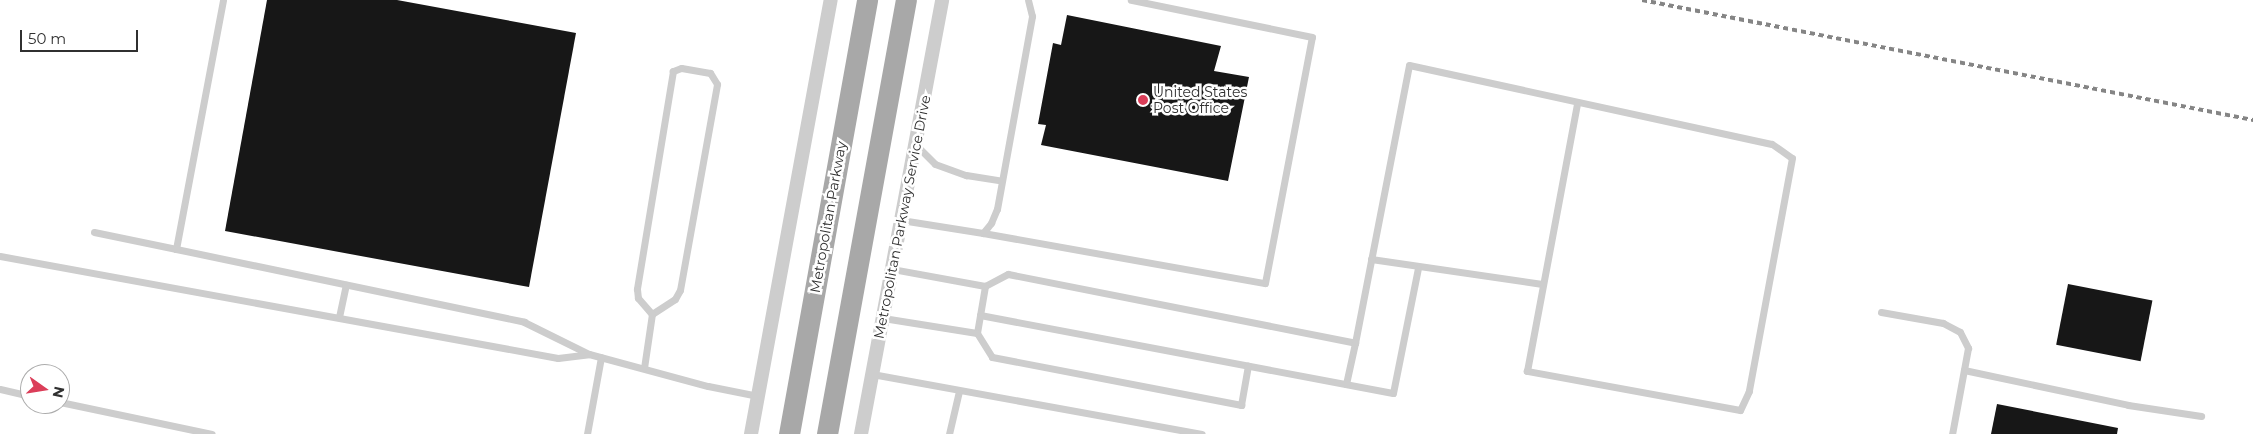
<!DOCTYPE html>
<style>
body{margin:0}
#map{position:relative;width:2253px;height:434px;overflow:hidden;background:#fff;font-family:Montserrat,sans-serif}
div>[style]{position:absolute}
[style*='--x']{left:calc(var(--x)*1px);top:calc(var(--y)*1px);width:calc(var(--w)*1px);rotate:calc(var(--a)*1deg)}
.building>*{inset:0;background:#171717;transform-origin:0 0}
.service>*{height:7px;margin:-3.5px;padding:0 3.5px;transform-origin:3.5px;border-radius:3.5px;background:#cdcdcd}
.minor>*{height:14px;margin:-7px;padding:0 7px;transform-origin:7px;border-radius:7px;background:#cdcdcd}
.primary>*{height:21px;margin:-10.5px;padding:0 10.5px;transform-origin:10.5px;border-radius:10.5px;background:#a8a8a8}
.rail>*{height:4px;margin-top:-2px;transform-origin:0;background:repeating-linear-gradient(90deg,#858585 0 5px,transparent 0 9px)}
.dots>*{width:14px;height:14px;translate:-50% -50%;box-sizing:border-box;border:2px solid #fff;border-radius:50%}
span{translate:-50% -50%;white-space:nowrap;text-align:center;line-height:1.15;-webkit-text-stroke:5px #fff;paint-order:stroke}
.poi-label{font-size:14px;color:#303030}
.left{translate:0 -50%;text-align:left}
.street-label{font-size:14px;color:#303030}
.north{position:absolute;left:20px;top:364px;width:50px;height:50px;box-sizing:border-box;background:#fff;border:1px solid #acacac;border-radius:50%;rotate:103deg;font-size:14px;font-weight:700;line-height:20px;text-align:center;color:#303030}
.north::after{content:'';display:block;margin:auto;width:18px;height:22px;background:#db3e59;clip-path:polygon(50% 0,100% 100%,50% 72%,0 100%)}
.scale{position:absolute;left:20px;top:30px;width:118px;height:22px;box-sizing:border-box;border:2px solid #303030;border-top:0;padding-left:6px;font-size:15px;line-height:18px;white-space:nowrap;color:#303030;-webkit-text-stroke:4px #fff;paint-order:stroke}
</style>
<div id="map">
<div class="building">
<i style="clip-path:polygon(267px 0,397px 0,576px 33px,529px 287px,225px 231px)"></i>
<i style="clip-path:polygon(1067px 15px,1221px 46px,1214px 71px,1249px 77px,1228px 181px,1041px 145px,1046px 125px,1038px 124px,1053px 43px,1061px 45px)"></i>
<i style="left:2068px;top:284px;width:86px;height:62px;rotate:11deg"></i>
<i style="clip-path:polygon(1997px 404px,2118px 428px,2117px 434px,1991px 434px)"></i>
</div>
<div class="service">
<i style="--x:915;--y:144;--w:28;--a:45"></i>
<i style="--x:935;--y:164;--w:33;--a:20"></i>
<i style="--x:966;--y:175;--w:36;--a:9"></i>
<i style="--x:901;--y:220;--w:83;--a:9"></i>
<i style="--x:983;--y:233;--w:13;--a:-51"></i>
<i style="--x:991;--y:223;--w:15;--a:-67"></i>
<i style="--x:997;--y:209;--w:196;--a:-79.7"></i>
<i style="--x:1032;--y:16;--w:16;--a:-104"></i>
<i style="--x:94;--y:232;--w:84;--a:11.7"></i>
<i style="--x:176;--y:249;--w:253;--a:-79.3"></i>
<i style="--x:983;--y:233;--w:286;--a:10.1"></i>
<i style="--x:1265;--y:283;--w:250;--a:-79.2"></i>
<i style="--x:1312;--y:37;--w:185;--a:-168.4"></i>
<i style="--x:176;--y:249;--w:356;--a:11.8"></i>
<i style="--x:524;--y:322;--w:72;--a:26.2"></i>
<i style="--x:589;--y:354;--w:123;--a:15.1"></i>
<i style="--x:708;--y:386;--w:51;--a:11.3"></i>
<i style="--x:0;--y:256;--w:567;--a:10.36"></i>
<i style="--x:558;--y:358;--w:31;--a:-7"></i>
<i style="--x:1371;--y:259;--w:173;--a:8.3"></i>
<i style="--x:985;--y:286;--w:26;--a:-28"></i>
<i style="--x:1008;--y:274;--w:354;--a:11.2"></i>
<i style="--x:1355;--y:343;--w:283;--a:-79"></i>
<i style="--x:1409;--y:65;--w:371;--a:12.3"></i>
<i style="--x:1772;--y:144;--w:24;--a:35"></i>
<i style="--x:1792;--y:158;--w:237;--a:100.5"></i>
<i style="--x:1749;--y:391;--w:21;--a:115"></i>
<i style="--x:1740;--y:410;--w:217;--a:-169.6"></i>
<i style="--x:1527;--y:371;--w:273;--a:-79.4"></i>
<i style="--x:1881;--y:312;--w:63;--a:10.1"></i>
<i style="--x:1943;--y:323;--w:19;--a:28"></i>
<i style="--x:1960;--y:332;--w:18;--a:63"></i>
<i style="--x:1968;--y:348;--w:87;--a:100.5"></i>
<i style="--x:980;--y:315;--w:420;--a:10.7"></i>
<i style="--x:1393;--y:393;--w:127;--a:-78.7"></i>
<i style="--x:339;--y:317;--w:33;--a:-78"></i>
<i style="--x:883;--y:318;--w:95;--a:9.1"></i>
<i style="--x:977;--y:333;--w:48;--a:-80.3"></i>
<i style="--x:985;--y:286;--w:95;--a:-169.6"></i>
<i style="--x:977;--y:333;--w:28;--a:58"></i>
<i style="--x:992;--y:357;--w:254;--a:10.9"></i>
<i style="--x:1241;--y:405;--w:40;--a:-80"></i>
<i style="--x:644;--y:368;--w:55;--a:-81.6"></i>
<i style="--x:652;--y:314;--w:27;--a:-33"></i>
<i style="--x:675;--y:299;--w:10;--a:-61"></i>
<i style="--x:680;--y:290;--w:209;--a:-79.8"></i>
<i style="--x:717;--y:84;--w:13;--a:-122"></i>
<i style="--x:710;--y:73;--w:29;--a:-170"></i>
<i style="--x:681;--y:68;--w:9;--a:159"></i>
<i style="--x:673;--y:71;--w:221;--a:99.4"></i>
<i style="--x:637;--y:289;--w:9;--a:84"></i>
<i style="--x:638;--y:298;--w:21;--a:49"></i>
<i style="--x:1964;--y:370;--w:168;--a:12"></i>
<i style="--x:2128;--y:405;--w:74;--a:8.6"></i>
<i style="--x:872;--y:374;--w:335;--a:10.3"></i>
<i style="--x:1346;--y:384;--w:42;--a:-77.6"></i>
<i style="--x:0;--y:389;--w:31;--a:13"></i>
<i style="--x:60;--y:402;--w:155;--a:11.9"></i>
<i style="--x:587;--y:434;--w:78;--a:-79.7"></i>
<i style="--x:949;--y:434;--w:44;--a:-76.9"></i>
</div>
<div class="minor">
<i style="--x:751;--y:434;--w:441;--a:-79.6"></i>
<i style="--x:861;--y:434;--w:441;--a:-79.4"></i>
</div>
<div class="primary">
<i style="--x:789;--y:434;--w:441;--a:-79.8"></i>
<i style="--x:827;--y:434;--w:441;--a:-79.7"></i>
</div>
<div class="rail">
<i style="--x:1642;--y:0;--w:623;--a:11.11"></i>
</div>
<div class="dots">
<i style="left:1143px;top:100px;background:#db3e59"></i>
</div>
<div class="poi-label">
<span class="left" style="left:1153px;top:100px">United States<br>Post Office</span>
</div>
<div class="street-label">
<span style="left:828px;top:217px;rotate:-80deg">Metropolitan Parkway</span>
<span style="left:902px;top:217px;rotate:-79deg">Metropolitan Parkway Service Drive</span>
</div>
<div class="north">N</div>
<div class="scale">50 m</div>
</div>
